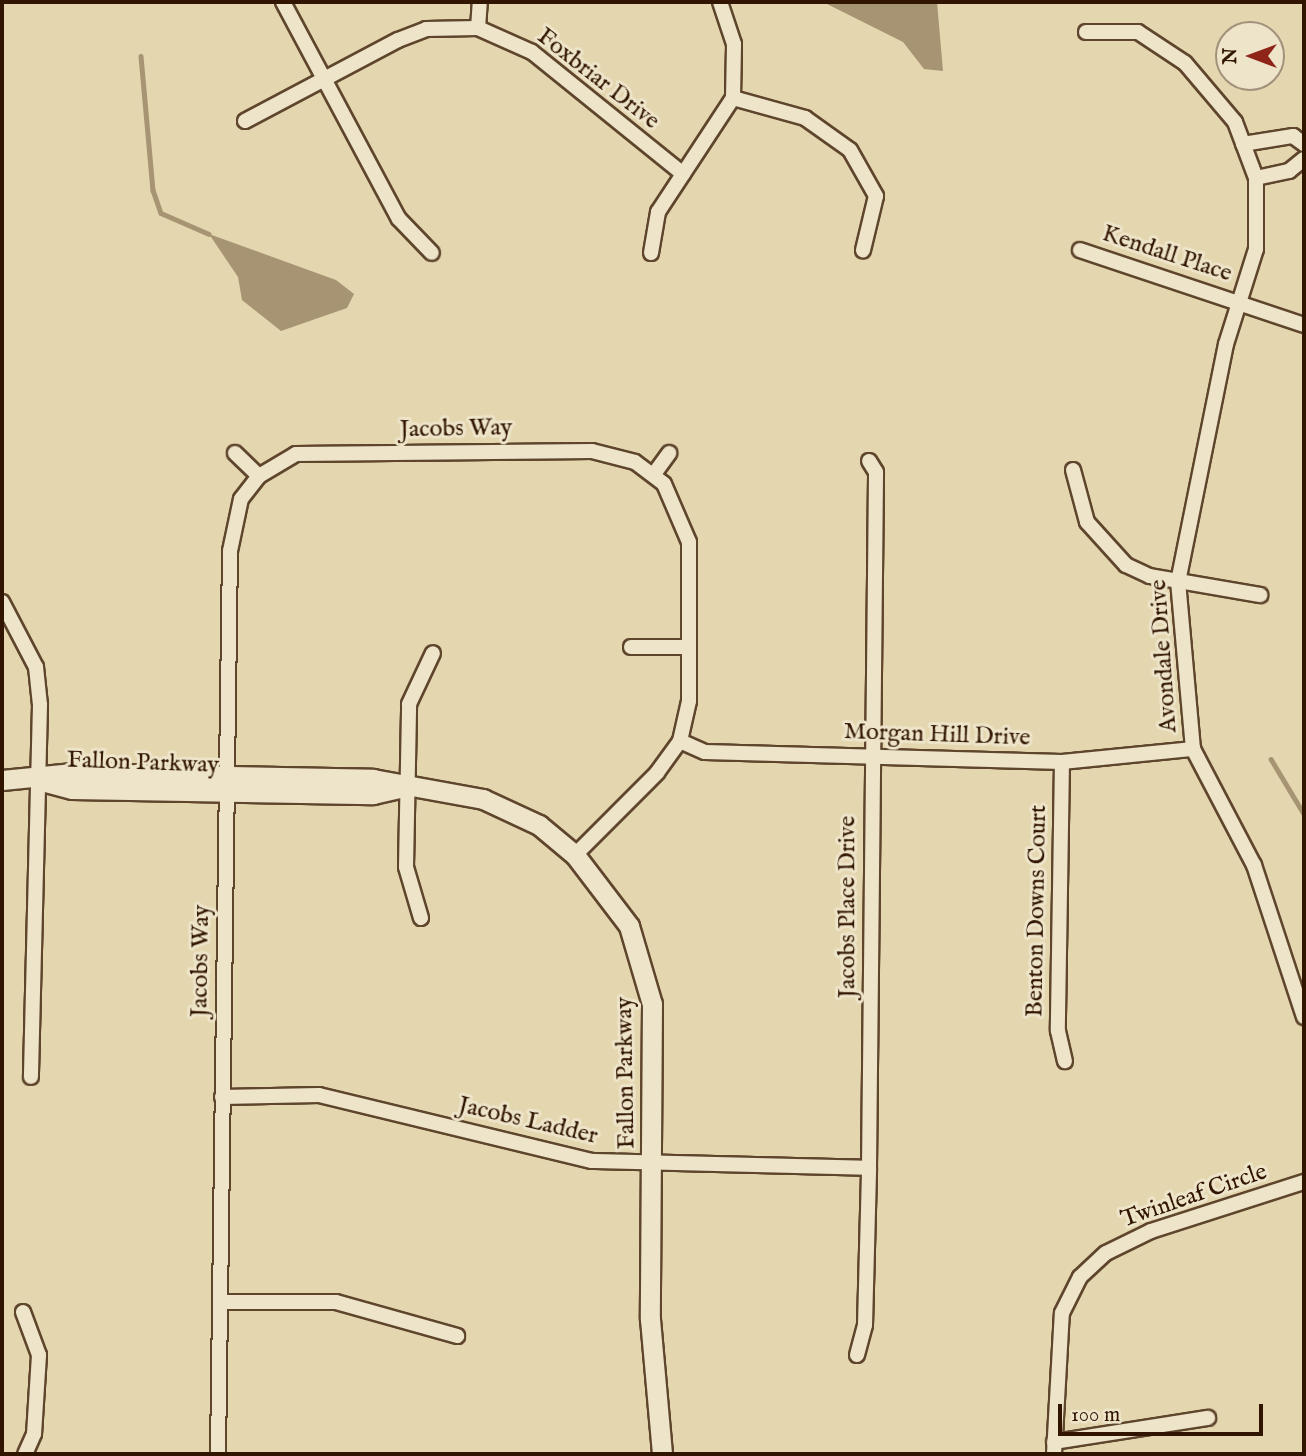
<!DOCTYPE html>
<style>
body{margin:0}
#map{position:relative;width:1306px;height:1456px;overflow:hidden;background:#e4d6ae;font-family:"IM FELL English",serif}
div>[style]{position:absolute}
[style*='--x']{left:calc(var(--x)*1px);top:calc(var(--y)*1px);width:calc(var(--w)*1px);rotate:calc(var(--a)*1deg)}
.water>*{inset:0;background:#a79473}
.stream>*{height:4.5px;margin:-2.25px;padding:0 2.25px;transform-origin:2.25px;border-radius:2.25px;background:#a79473}
.roads{filter:drop-shadow(2px 0 #5e452c) drop-shadow(-2px 0 #5e452c) drop-shadow(0 2px #5e452c) drop-shadow(0 -2px #5e452c)}
.street>*{height:14px;margin:-7px;padding:0 7px;transform-origin:7px;border-radius:7px;background:#ede4ca}
.secondary>*{height:19px;margin:-9.5px;padding:0 9.5px;transform-origin:9.5px;border-radius:9.5px;background:#ede4ca}
span{translate:-50% -50%;white-space:nowrap;text-align:center;line-height:1.15;-webkit-text-stroke:6px #ede4ca;paint-order:stroke}
.street-label{font-size:24px;color:#311501}
.frame{position:absolute;inset:0;border:4px solid #311501;pointer-events:none}
.north{position:absolute;left:1215px;top:21px;width:70px;height:70px;box-sizing:border-box;background:#ede4ca;border:2px solid #a2917a;border-radius:50%;rotate:270deg;font-size:19px;font-weight:700;line-height:28px;text-align:center;color:#311501}
.north::after{content:'';display:block;margin:auto;width:24px;height:32px;background:#8f2418;clip-path:polygon(50% 0,100% 100%,50% 72%,0 100%)}
.scale{position:absolute;left:1058px;top:1404px;width:205px;height:32px;box-sizing:border-box;border:4px solid #311501;border-top:0;padding-left:9px;font-size:21px;line-height:24px;white-space:nowrap;color:#311501;-webkit-text-stroke:5px #ede4ca;paint-order:stroke}
</style>
<div id="map">
<div class="water">
<i style="clip-path:polygon(823px 2px,937px 2px,943px 71px,924px 69px,903px 42px)"></i>
<i style="clip-path:polygon(209px 234px,336px 280px,354px 294px,347px 308px,281px 331px,242px 300px,238px 277px)"></i>
</div>
<div class="stream">
<i style="--x:141;--y:56;--w:135;--a:84.9"></i>
<i style="--x:153;--y:190;--w:24;--a:71"></i>
<i style="--x:161;--y:213;--w:52;--a:23.6"></i>
<i style="--x:1271;--y:759;--w:64;--a:59"></i>
</div>
<div class="roads">
<div class="street">
<i style="--x:283;--y:2;--w:246;--a:61.9"></i>
<i style="--x:399;--y:219;--w:47;--a:45.9"></i>
<i style="--x:478;--y:28;--w:26;--a:-86"></i>
<i style="--x:1086;--y:32;--w:52;--a:0"></i>
<i style="--x:1138;--y:32;--w:56;--a:33.4"></i>
<i style="--x:1185;--y:63;--w:77;--a:49.7"></i>
<i style="--x:1235;--y:122;--w:60;--a:69.4"></i>
<i style="--x:1256;--y:178;--w:71;--a:90"></i>
<i style="--x:1256;--y:249;--w:100;--a:107.5"></i>
<i style="--x:1226;--y:344;--w:242;--a:101.4"></i>
<i style="--x:1178;--y:581;--w:169;--a:84.9"></i>
<i style="--x:1193;--y:749;--w:131;--a:62.3"></i>
<i style="--x:1254;--y:865;--w:160;--a:71.8"></i>
<i style="--x:733;--y:98;--w:75;--a:15.5"></i>
<i style="--x:805;--y:118;--w:55;--a:35.4"></i>
<i style="--x:850;--y:150;--w:53;--a:60.5"></i>
<i style="--x:876;--y:196;--w:56;--a:103.5"></i>
<i style="--x:245;--y:121;--w:173;--a:-27.9"></i>
<i style="--x:398;--y:40;--w:30;--a:-21"></i>
<i style="--x:426;--y:29;--w:52;--a:-1.1"></i>
<i style="--x:478;--y:28;--w:59;--a:24"></i>
<i style="--x:532;--y:52;--w:194;--a:38.9"></i>
<i style="--x:1243;--y:144;--w:51;--a:-9.1"></i>
<i style="--x:1293;--y:136;--w:14;--a:36"></i>
<i style="--x:1256;--y:178;--w:34;--a:-12"></i>
<i style="--x:1289;--y:171;--w:19;--a:-39"></i>
<i style="--x:1080;--y:250;--w:236;--a:18.5"></i>
<i style="--x:651;--y:253;--w:42;--a:-80.3"></i>
<i style="--x:658;--y:212;--w:136;--a:-56.7"></i>
<i style="--x:733;--y:98;--w:54;--a:-88.9"></i>
<i style="--x:734;--y:44;--w:44;--a:-108.4"></i>
<i style="--x:235;--y:453;--w:33;--a:44"></i>
<i style="--x:1073;--y:470;--w:54;--a:74.9"></i>
<i style="--x:1087;--y:522;--w:58;--a:47.8"></i>
<i style="--x:1126;--y:565;--w:26;--a:25"></i>
<i style="--x:1150;--y:576;--w:112;--a:9.8"></i>
<i style="--x:654;--y:474;--w:26;--a:-54"></i>
<i style="--x:2;--y:602;--w:73;--a:62.4"></i>
<i style="--x:36;--y:667;--w:38;--a:84"></i>
<i style="--x:40;--y:705;--w:372;--a:91.4"></i>
<i style="--x:631;--y:647;--w:55;--a:0"></i>
<i style="--x:680;--y:741;--w:27;--a:24"></i>
<i style="--x:705;--y:752;--w:357;--a:1.6"></i>
<i style="--x:1062;--y:762;--w:132;--a:-5.7"></i>
<i style="--x:1062;--y:762;--w:269;--a:90.9"></i>
<i style="--x:1058;--y:1031;--w:31;--a:77"></i>
<i style="--x:421;--y:918;--w:53;--a:-106.4"></i>
<i style="--x:406;--y:867;--w:163;--a:-88.9"></i>
<i style="--x:409;--y:704;--w:56;--a:-64.8"></i>
<i style="--x:222;--y:1097;--w:97;--a:-1.2"></i>
<i style="--x:319;--y:1095;--w:281;--a:13.6"></i>
<i style="--x:592;--y:1161;--w:277;--a:1.4"></i>
<i style="--x:221;--y:1302;--w:115;--a:0"></i>
<i style="--x:336;--y:1302;--w:126;--a:15.7"></i>
<i style="--x:23;--y:1312;--w:46;--a:69.6"></i>
<i style="--x:39;--y:1355;--w:79;--a:93.6"></i>
<i style="--x:34;--y:1434;--w:22;--a:114"></i>
<i style="--x:857;--y:1355;--w:31;--a:-75"></i>
<i style="--x:865;--y:1325;--w:157;--a:-88.5"></i>
<i style="--x:869;--y:1168;--w:696;--a:-89.42"></i>
<i style="--x:876;--y:472;--w:13;--a:-122"></i>
<i style="--x:1054;--y:1442;--w:156;--a:-8.9"></i>
<i style="--x:218;--y:1454;--w:903;--a:-89.24"></i>
<i style="--x:230;--y:551;--w:53;--a:-78.1"></i>
<i style="--x:241;--y:499;--w:29;--a:-52"></i>
<i style="--x:259;--y:476;--w:43;--a:-30.7"></i>
<i style="--x:296;--y:454;--w:296;--a:-0.6"></i>
<i style="--x:592;--y:451;--w:44;--a:14.3"></i>
<i style="--x:635;--y:462;--w:36;--a:37"></i>
<i style="--x:664;--y:484;--w:63;--a:66.7"></i>
<i style="--x:689;--y:542;--w:159;--a:90"></i>
<i style="--x:689;--y:701;--w:41;--a:102.7"></i>
<i style="--x:680;--y:741;--w:39;--a:126"></i>
<i style="--x:657;--y:773;--w:116;--a:135"></i>
<i style="--x:1054;--y:1454;--w:141;--a:-86.8"></i>
<i style="--x:1062;--y:1313;--w:40;--a:-63.4"></i>
<i style="--x:1080;--y:1277;--w:35;--a:-43"></i>
<i style="--x:1106;--y:1253;--w:50;--a:-26.1"></i>
<i style="--x:1151;--y:1231;--w:161;--a:-17.8"></i>
</div>
<div class="secondary">
<i style="--x:2;--y:780;--w:71;--a:-5.6"></i>
<i style="--x:73;--y:773;--w:300;--a:1.1"></i>
<i style="--x:373;--y:779;--w:112;--a:10.3"></i>
<i style="--x:483;--y:799;--w:62;--a:24.9"></i>
<i style="--x:539;--y:825;--w:47;--a:39.8"></i>
<i style="--x:575;--y:855;--w:89;--a:52.7"></i>
<i style="--x:629;--y:926;--w:81;--a:73.6"></i>
<i style="--x:652;--y:1004;--w:315;--a:90.4"></i>
<i style="--x:650;--y:1319;--w:136;--a:84.9"></i>
<i style="--x:42;--y:781;--w:31;--a:15"></i>
<i style="--x:72;--y:789;--w:301;--a:1"></i>
<i style="--x:373;--y:794;--w:27;--a:-13"></i>
</div>
</div>
<div class="street-label">
<span style="left:598px;top:79px;rotate:38deg">Foxbriar Drive</span>
<span style="left:1167px;top:254px;rotate:18deg">Kendall Place</span>
<span style="left:456px;top:429px;rotate:-1deg">Jacobs Way</span>
<span style="left:1164px;top:656px;rotate:-94deg">Avondale Drive</span>
<span style="left:937px;top:735px;rotate:2deg">Morgan Hill Drive</span>
<span style="left:143px;top:763px;rotate:2deg">Fallon Parkway</span>
<span style="left:848px;top:907px;rotate:-90deg">Jacobs Place Drive</span>
<span style="left:1037px;top:911px;rotate:-89deg">Benton Downs Court</span>
<span style="left:201px;top:961px;rotate:-89deg">Jacobs Way</span>
<span style="left:626px;top:1073px;rotate:-91deg">Fallon Parkway</span>
<span style="left:528px;top:1121px;rotate:13deg">Jacobs Ladder</span>
<span style="left:1194px;top:1196px;rotate:-19deg">Twinleaf Circle</span>
</div>
<div class="frame"></div>
<div class="north">N</div>
<div class="scale">100 m</div>
</div>
